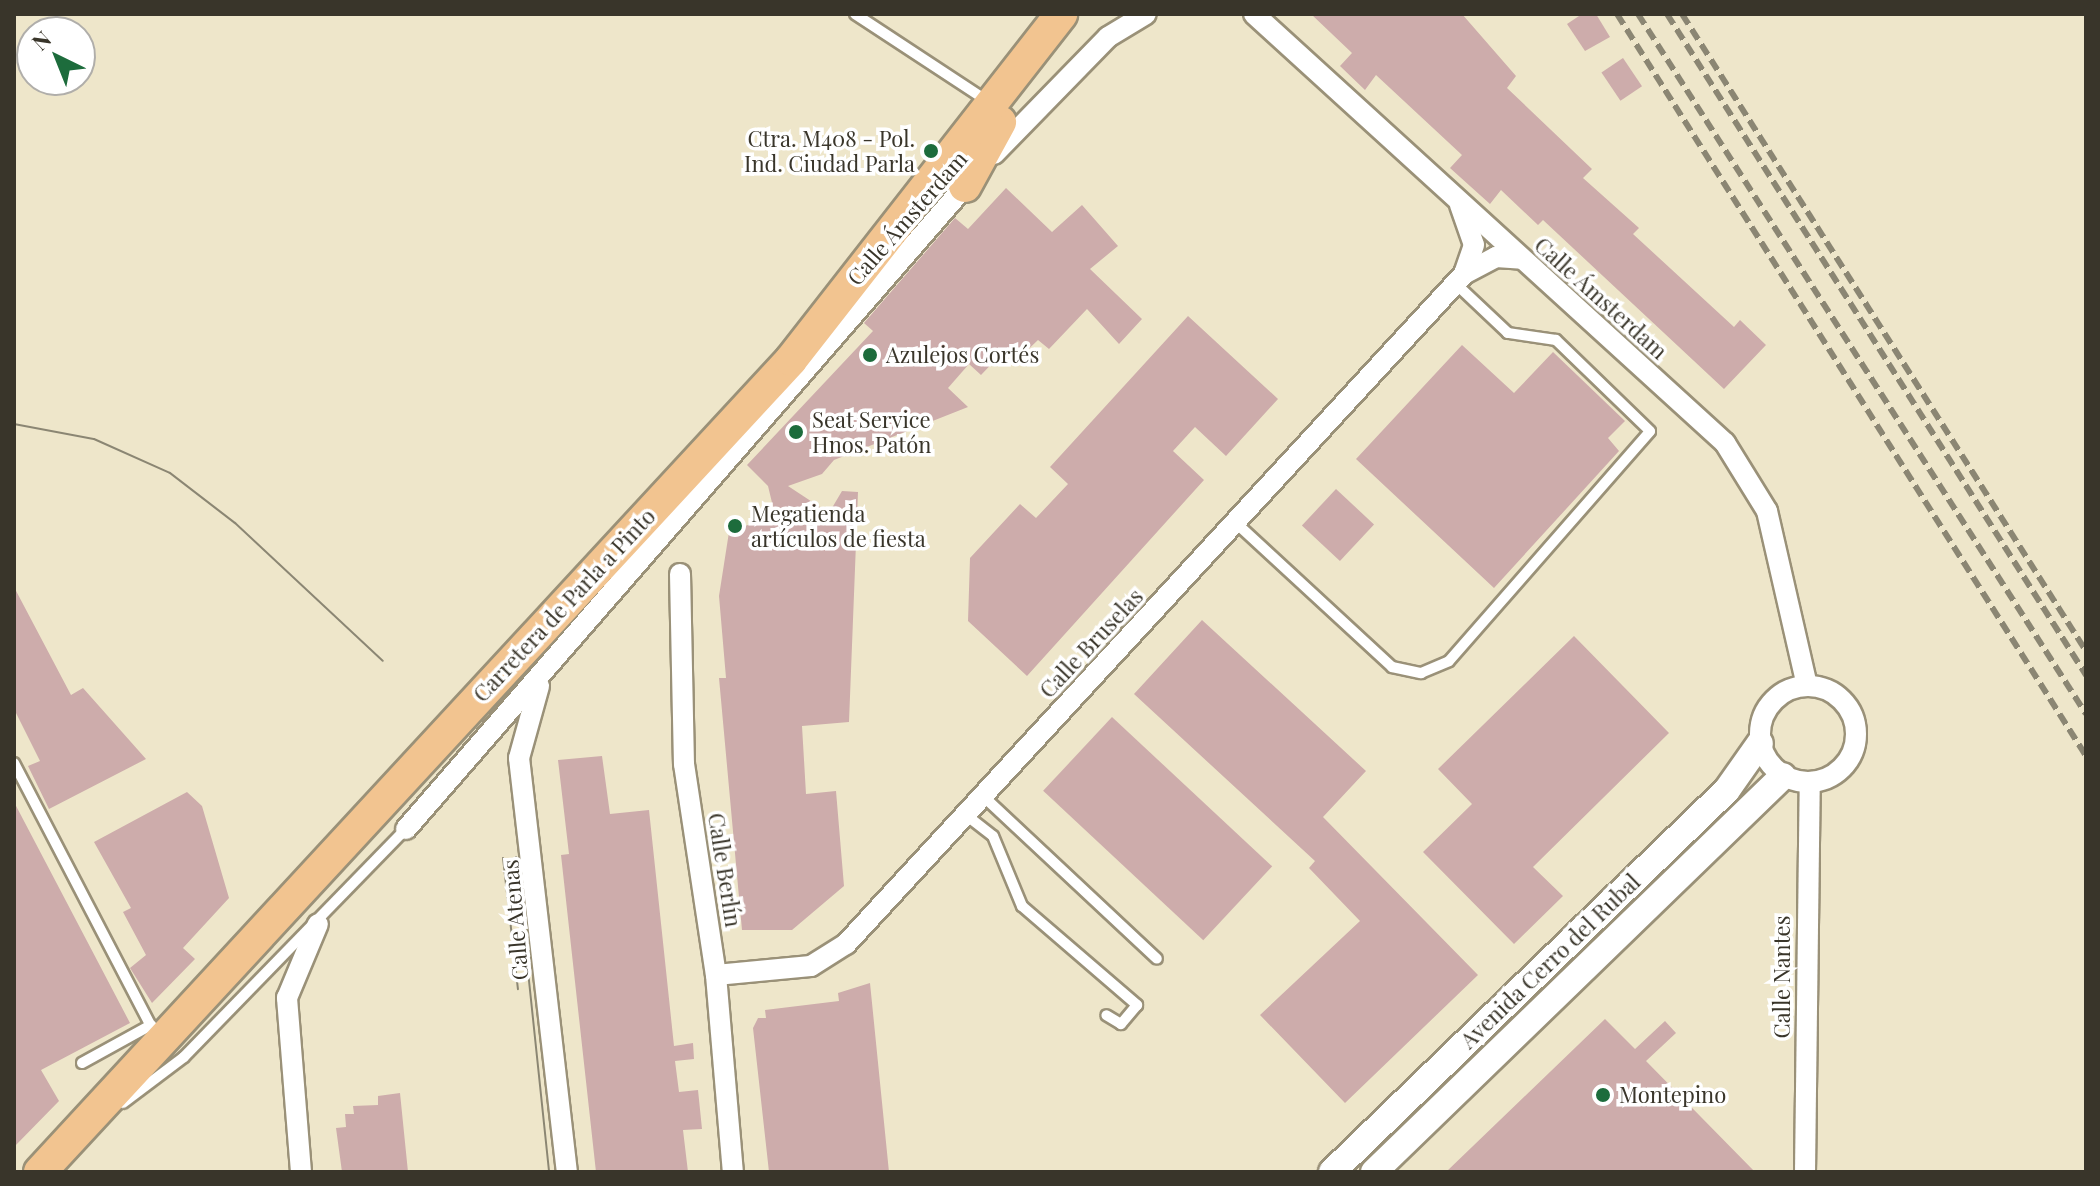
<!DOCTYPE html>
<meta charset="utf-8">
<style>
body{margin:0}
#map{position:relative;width:2100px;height:1186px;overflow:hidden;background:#eee6ca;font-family:"Playfair Display",serif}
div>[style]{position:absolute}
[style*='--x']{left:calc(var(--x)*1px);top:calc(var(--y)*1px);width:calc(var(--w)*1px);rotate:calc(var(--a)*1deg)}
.building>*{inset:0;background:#cdacab;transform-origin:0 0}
.roads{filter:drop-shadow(2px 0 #9a9178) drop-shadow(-2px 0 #9a9178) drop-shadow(0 2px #9a9178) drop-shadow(0 -2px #9a9178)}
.service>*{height:10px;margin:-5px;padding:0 5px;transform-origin:5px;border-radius:5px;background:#fff}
.minor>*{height:20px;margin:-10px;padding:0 10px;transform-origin:10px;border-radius:10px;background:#fff}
.minor>.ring{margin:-10px;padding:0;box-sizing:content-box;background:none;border:20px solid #fff;border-radius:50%}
.tertiary>*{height:26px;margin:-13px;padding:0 13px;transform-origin:13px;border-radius:13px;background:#fff}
.primary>*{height:32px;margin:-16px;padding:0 16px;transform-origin:16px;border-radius:16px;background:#f2c490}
.tram>*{height:2px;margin:-1px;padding:0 1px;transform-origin:1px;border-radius:1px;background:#8b8673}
.rail>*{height:6px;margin-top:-3px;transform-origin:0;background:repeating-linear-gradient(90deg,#8b8673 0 12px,transparent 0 18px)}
.dots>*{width:22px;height:22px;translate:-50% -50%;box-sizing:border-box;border:4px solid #fff;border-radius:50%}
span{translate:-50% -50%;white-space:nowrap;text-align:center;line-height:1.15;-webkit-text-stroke:7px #fff;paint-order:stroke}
.poi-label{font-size:22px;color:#39352a}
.right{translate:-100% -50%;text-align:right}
.left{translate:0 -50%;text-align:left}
.street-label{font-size:22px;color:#39352a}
.frame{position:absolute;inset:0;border:16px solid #39352a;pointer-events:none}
.north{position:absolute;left:16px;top:16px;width:80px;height:80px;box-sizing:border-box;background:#fff;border:2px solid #b0aeaa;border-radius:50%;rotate:317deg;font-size:22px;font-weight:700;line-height:32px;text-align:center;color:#39352a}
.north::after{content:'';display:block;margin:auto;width:28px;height:36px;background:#1d6c3c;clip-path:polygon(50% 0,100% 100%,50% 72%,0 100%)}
</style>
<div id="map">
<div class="building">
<i style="clip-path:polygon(1311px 14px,1462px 14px,1516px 76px,1507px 88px,1592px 169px,1583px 178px,1639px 228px,1633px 234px,1734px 327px,1740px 320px,1766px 345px,1724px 389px,1543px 220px,1538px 225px,1501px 190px,1490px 204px,1450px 168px,1462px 155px,1376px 75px,1365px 90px,1340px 66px,1352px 53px)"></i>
<i style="clip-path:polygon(1582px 14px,1596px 14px,1610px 37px,1585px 51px,1567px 24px)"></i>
<i style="left:1623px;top:58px;width:34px;height:26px;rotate:56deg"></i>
<i style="clip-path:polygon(1006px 188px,1052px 232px,1082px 205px,1118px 246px,1090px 269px,1142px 319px,1119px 344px,1087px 309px,1049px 349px,1038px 340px,1015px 362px,1004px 351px,981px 375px,969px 364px,948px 388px,968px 407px,834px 460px,822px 474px,788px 486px,829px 513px,842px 491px,858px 492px,849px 722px,802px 726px,806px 794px,836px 791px,844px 886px,792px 930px,742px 930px,719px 678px,726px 678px,719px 596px,729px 532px,775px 515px,768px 486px,747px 465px,873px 331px,864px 323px,955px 218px,968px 229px)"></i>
<i style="clip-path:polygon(1188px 316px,1278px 399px,1226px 456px,1195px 427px,1173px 451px,1204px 480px,1027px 676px,968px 621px,970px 558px,1020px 504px,1036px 518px,1068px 484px,1050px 467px)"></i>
<i style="clip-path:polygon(1462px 345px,1514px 393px,1553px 352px,1625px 421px,1608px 438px,1619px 451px,1494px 588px,1356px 459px)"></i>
<i style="left:1336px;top:489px;width:52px;height:50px;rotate:43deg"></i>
<i style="clip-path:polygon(14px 587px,71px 695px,83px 688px,146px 759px,49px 809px,28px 766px,40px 761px,14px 709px)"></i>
<i style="clip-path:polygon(1202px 620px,1366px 771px,1323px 817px,1478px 975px,1345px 1103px,1260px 1015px,1360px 921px,1309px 868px,1315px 861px,1134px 694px)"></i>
<i style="clip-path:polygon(1574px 636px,1669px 733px,1533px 867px,1563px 896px,1514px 944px,1423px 852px,1472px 804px,1438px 769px)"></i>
<i style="left:1112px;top:717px;width:219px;height:101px;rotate:43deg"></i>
<i style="clip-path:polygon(602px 756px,610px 814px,649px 810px,674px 1046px,693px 1043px,694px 1059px,675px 1061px,679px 1092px,698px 1090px,702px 1129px,683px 1130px,688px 1172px,596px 1172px,561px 855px,569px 854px,558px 760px)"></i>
<i style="clip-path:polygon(187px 792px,202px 806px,229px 898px,183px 948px,195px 959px,152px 1003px,130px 968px,146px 955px,123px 912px,131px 908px,94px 842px)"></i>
<i style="clip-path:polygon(14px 802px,130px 1023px,41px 1070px,59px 1101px,14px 1147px)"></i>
<i style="clip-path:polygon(870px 983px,889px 1172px,769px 1172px,753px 1028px,758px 1018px,766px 1018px,765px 1010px,839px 1001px,838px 993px)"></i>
<i style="clip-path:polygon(1605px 1019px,1635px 1049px,1665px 1021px,1676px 1033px,1646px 1061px,1755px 1172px,1446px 1172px)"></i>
<i style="clip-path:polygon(400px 1093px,408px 1172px,342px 1172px,336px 1128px,346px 1127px,345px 1114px,354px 1114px,353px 1106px,378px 1105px,378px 1096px)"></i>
</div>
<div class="roads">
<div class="service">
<i style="--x:855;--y:14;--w:160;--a:33.3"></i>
<i style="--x:1235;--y:522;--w:214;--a:42.7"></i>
<i style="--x:1392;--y:667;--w:30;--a:12"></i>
<i style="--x:1421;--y:673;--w:30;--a:-23"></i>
<i style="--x:1449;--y:661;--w:305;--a:-48.8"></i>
<i style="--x:1650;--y:431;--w:131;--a:-135.9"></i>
<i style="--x:1556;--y:340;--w:49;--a:-171.7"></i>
<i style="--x:1508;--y:333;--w:73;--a:-136.7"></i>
<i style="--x:14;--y:763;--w:310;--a:62.5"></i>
<i style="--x:983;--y:796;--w:238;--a:43.1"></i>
<i style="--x:966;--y:815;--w:34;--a:38"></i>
<i style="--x:993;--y:836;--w:76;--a:67.5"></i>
<i style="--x:1022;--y:906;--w:152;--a:40.7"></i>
<i style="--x:1137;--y:1005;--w:25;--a:130"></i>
<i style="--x:1121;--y:1024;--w:17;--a:-149"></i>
<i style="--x:82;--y:1063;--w:79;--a:-28.8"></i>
<i style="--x:123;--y:1103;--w:76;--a:-37"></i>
<i style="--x:184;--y:1057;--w:318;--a:-45.8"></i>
</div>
<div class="minor">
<i style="--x:1254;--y:14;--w:637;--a:42.33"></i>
<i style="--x:1725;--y:443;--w:80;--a:58.3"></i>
<i style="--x:1767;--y:511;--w:179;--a:77.1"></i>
<i style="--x:994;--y:154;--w:163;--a:-45.7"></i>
<i style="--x:1108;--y:37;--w:44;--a:-31.2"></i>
<i style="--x:1460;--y:205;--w:42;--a:70.7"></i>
<i style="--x:1474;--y:245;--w:31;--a:109"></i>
<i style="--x:1464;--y:274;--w:36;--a:-28"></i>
<i style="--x:1496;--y:257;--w:26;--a:4"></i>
<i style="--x:680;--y:574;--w:190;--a:88.8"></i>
<i style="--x:684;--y:764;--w:213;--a:81.4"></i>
<i style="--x:716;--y:975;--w:198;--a:85.1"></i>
<i class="ring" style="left:1760px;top:686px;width:76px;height:76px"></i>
<i style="--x:539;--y:686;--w:75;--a:105.5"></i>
<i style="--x:519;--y:758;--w:417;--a:83.4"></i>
<i style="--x:406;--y:829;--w:864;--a:-48.99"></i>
<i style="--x:716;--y:975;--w:95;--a:-5.4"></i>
<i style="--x:811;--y:966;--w:41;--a:-32.2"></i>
<i style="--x:846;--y:944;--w:911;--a:-47.31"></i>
<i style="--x:301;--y:1172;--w:175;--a:-94.6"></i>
<i style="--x:287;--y:998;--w:80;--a:-67.3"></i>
<i style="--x:1805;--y:1172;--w:389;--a:-89.3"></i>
</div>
<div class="tertiary">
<i style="--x:1332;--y:1172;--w:549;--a:-44.04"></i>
<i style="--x:1727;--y:790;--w:57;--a:-54.9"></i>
<i style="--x:1374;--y:1172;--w:569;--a:-44.07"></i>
</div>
<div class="primary">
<i style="--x:965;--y:186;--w:73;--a:-61.3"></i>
<i style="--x:40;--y:1172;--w:1106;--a:-47.23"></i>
<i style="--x:791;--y:360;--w:439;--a:-52"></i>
</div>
</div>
<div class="tram">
<i style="--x:14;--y:424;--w:81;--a:10.6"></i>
<i style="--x:94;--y:439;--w:83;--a:24.1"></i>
<i style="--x:170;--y:473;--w:82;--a:37.6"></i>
<i style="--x:235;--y:523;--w:202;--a:43"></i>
<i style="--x:516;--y:857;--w:317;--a:84"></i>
<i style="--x:503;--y:858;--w:132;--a:83.5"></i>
</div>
<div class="rail">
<i style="--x:1617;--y:14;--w:878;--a:57.7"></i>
<i style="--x:1638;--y:14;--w:831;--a:57.38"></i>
<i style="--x:1667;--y:14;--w:783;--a:57.63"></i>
<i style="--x:1682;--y:14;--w:754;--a:57.62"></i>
</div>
<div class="dots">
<i style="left:931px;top:151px;background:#1d6c3c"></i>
<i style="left:870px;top:355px;background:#1d6c3c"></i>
<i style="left:796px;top:432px;background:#1d6c3c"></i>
<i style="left:735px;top:526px;background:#1d6c3c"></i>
<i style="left:1603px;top:1095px;background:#1d6c3c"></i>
</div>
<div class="poi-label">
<span class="right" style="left:915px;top:151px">Ctra. M408 - Pol.<br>Ind. Ciudad Parla</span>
<span class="left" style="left:886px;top:355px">Azulejos Cortés</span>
<span class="left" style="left:812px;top:432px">Seat Service<br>Hnos. Patón</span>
<span class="left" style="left:751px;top:526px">Megatienda<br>artículos de fiesta</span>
<span class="left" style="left:1619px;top:1095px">Montepino</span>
</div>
<div class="street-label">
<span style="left:907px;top:218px;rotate:-49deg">Calle Ámsterdam</span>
<span style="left:1601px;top:298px;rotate:42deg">Calle Ámsterdam</span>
<span style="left:564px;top:605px;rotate:-47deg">Carretera de Parla a Pinto</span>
<span style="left:1091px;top:643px;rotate:-47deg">Calle Bruselas</span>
<span style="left:725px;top:870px;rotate:81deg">Calle Berlín</span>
<span style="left:515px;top:920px;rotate:-95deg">Calle Atenas</span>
<span style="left:1550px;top:961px;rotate:-44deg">Avenida Cerro del Rubal</span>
<span style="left:1782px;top:977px;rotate:-90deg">Calle Nantes</span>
</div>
<div class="frame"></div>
<div class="north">N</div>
</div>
